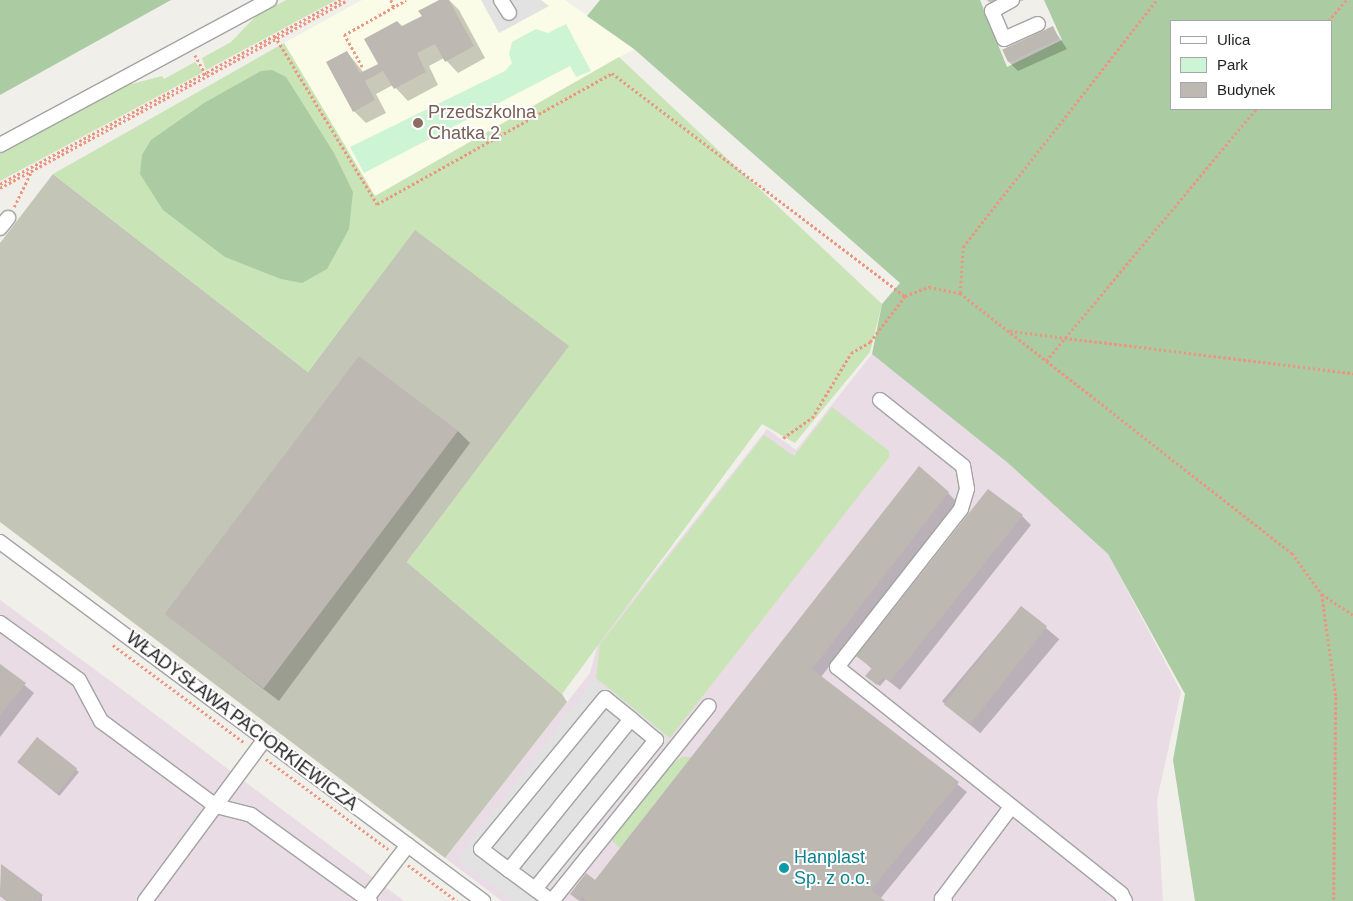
<!DOCTYPE html>
<meta charset="utf-8">
<style>
body{margin:0}
#map{position:relative;width:1353px;height:901px;overflow:hidden;background:#f1efea;font-family:Arial,sans-serif}
div>[style]{position:absolute}
[style*='--x']{left:calc(var(--x)*1px);top:calc(var(--y)*1px);width:calc(var(--w)*1px);rotate:calc(var(--a)*1deg)}
.industrial>*{inset:0;background:#e9dce5}
.education>*{inset:0;background:#fafce7}
.construction>*{inset:0;background:#c3c5b6}
.grass>*{inset:0;background:#c9e4b6}
.forest>*{inset:0;background:#abcba3}
.park>*{inset:0;background:#cdf4d4}
.parking>*{inset:0;background:#e2e2e2}
.shadow>*{inset:0;background:#0003;transform-origin:0 0}
.building>*{inset:0;background:#beb8b3;transform-origin:0 0}
.path>*{height:2.5px;margin-top:-1.25px;transform-origin:0;background:repeating-linear-gradient(90deg,#eb9681 0 2.5px,transparent 0 5px)}
.roads{filter:drop-shadow(1px 0 #a3a3a3) drop-shadow(-1px 0 #a3a3a3) drop-shadow(0 1px #a3a3a3) drop-shadow(0 -1px #a3a3a3)}
.minor>*{height:14px;margin:-7px;padding:0 7px;transform-origin:7px;border-radius:7px;background:#fff}
.dots>*{width:14px;height:14px;translate:-50% -50%;box-sizing:border-box;border:2px solid #fff;border-radius:50%}
span{translate:-50% -50%;white-space:nowrap;text-align:center;line-height:1.15;-webkit-text-stroke:4px #fff;paint-order:stroke}
.education-label{font-size:18px;color:#785e54}
.left{translate:0 -50%;text-align:left}
.street-label{font-size:18px;color:#222}
.culture-label{font-size:18px;color:#0d838f}
.legend{position:absolute;left:1170px;top:20px;width:162px;height:90px;box-sizing:border-box;background:#fff;border:1px solid #a7a7a7;margin:0;padding:6px 9px;list-style:none;font-size:15px;color:#222}
.legend li{display:flex;align-items:center;gap:10px;height:25px}
.legend b{width:25px;border:1px solid #a7a7a7}
</style>
<div id="map">
<div class="industrial">
<i style="clip-path:polygon(872px 354px,936px 394px,1108px 554px,1181px 692px,1157px 800px,1163px 901px,502px 901px,445px 858px,590px 673px,598px 643px,767px 429px,796px 450px)"></i>
<i style="clip-path:polygon(0 600px,120px 688px,404px 901px,0 901px)"></i>
</div>
<div class="education">
<i style="clip-path:polygon(362px 0,565px 0,634px 49px,375px 197px,284px 43px)"></i>
</div>
<div class="construction">
<i style="clip-path:polygon(53px 174px,308px 372px,415px 229px,570px 346px,407px 562px,562px 694px,567px 702px,445px 858px,0 522px,0 243px)"></i>
</div>
<div class="grass">
<i style="clip-path:polygon(286px 0,336px 0,206px 70px,202px 58px,231px 42px,256px 16px)"></i>
<i style="clip-path:polygon(284px 43px,375px 196px,619px 57px,882px 304px,870px 352px,795px 443px,762px 424px,562px 694px,407px 562px,569px 346px,415px 230px,308px 372px,53px 174px)"></i>
<i style="clip-path:polygon(195px 62px,203px 72px,0 181px,0 154px,128px 85px,162px 76px,164px 79px)"></i>
<i style="clip-path:polygon(832px 407px,889px 451px,889px 457px,670px 738px,596px 678px,600px 644px,764px 435px,794px 456px)"></i>
<i style="clip-path:polygon(682px 757px,691px 757px,620px 848px,610px 839px,672px 764px)"></i>
</div>
<div class="forest">
<i style="clip-path:polygon(0 0,171px 0,0 95px)"></i>
<i style="clip-path:polygon(evenodd,600px 0,980px 0,1007px 67px,1062px 40px,1044px 0,1353px 0,1353px 901px,1195px 901px,1173px 760px,1185px 694px,1108px 554px,1008px 463px,872px 354px,882px 304px,900px 283px,634px 49px,587px 16px,600px 0,1172px 21px,1332px 21px,1332px 109px,1172px 109px,1172px 21px)"></i>
<i style="clip-path:polygon(272px 70px,286px 77px,334px 153px,353px 192px,349px 229px,327px 269px,302px 283px,281px 279px,225px 257px,163px 210px,140px 174px,142px 155px,151px 140px,204px 103px,261px 71px)"></i>
</div>
<div class="park">
<i style="clip-path:polygon(566px 24px,591px 71px,576px 77px,570px 66px,364px 173px,350px 147px,505px 71px,512px 63px,509px 54px,512px 42px,536px 29px,548px 33px)"></i>
</div>
<div class="parking">
<i style="clip-path:polygon(481px 0,541px 0,549px 6px,499px 33px)"></i>
<i style="clip-path:polygon(594px 679px,669px 738px,539px 901px,513px 901px,458px 859px)"></i>
</div>
<div class="shadow">
<i style="clip-path:polygon(441px 0,449px 0,459px 10px,485px 58px,458px 73px,444px 58px,429px 66px,438px 85px,408px 101px,393px 85px,376px 94px,386px 113px,366px 123px,354px 111px,347px 52px,364px 73px,379px 64px,402px 28px,423px 17px)"></i>
<i style="clip-path:polygon(987px 0,1024px 0,998px 11px)"></i>
<i style="clip-path:polygon(1053px 28px,1067px 49px,1018px 71px,1009px 62px)"></i>
<i style="clip-path:polygon(458px 431px,470px 443px,279px 701px,169px 616px)"></i>
<i style="clip-path:polygon(948px 493px,957px 502px,821px 677px,967px 792px,880px 899px,883px 901px,580px 901px,575px 897px,596px 882px)"></i>
<i style="clip-path:polygon(1022px 516px,1031px 525px,900px 690px,886px 679px,880px 686px,869px 678px,872px 669px,858px 656px)"></i>
<i style="left:1021px;top:607px;width:50px;height:123px;rotate:40deg"></i>
<i style="clip-path:polygon(0 665px,34px 693px,0 737px)"></i>
<i style="left:37px;top:738px;width:54px;height:31px;rotate:39deg"></i>
<i style="clip-path:polygon(2px 865px,42px 896px,42px 901px,7px 901px,0 896px)"></i>
</div>
<div class="building">
<i style="clip-path:polygon(439px 0,449px 0,474px 46px,445px 62px,435px 44px,417px 53px,426px 72px,394px 89px,383px 71px,365px 81px,375px 100px,353px 112px,326px 62px,347px 51px,360px 73px,378px 64px,364px 39px,397px 21px,402px 26px,422px 16px,418px 11px)"></i>
<i style="left:1053px;top:26px;width:14px;height:56px;rotate:65deg"></i>
<i style="left:359px;top:356px;width:124px;height:323px;rotate:37deg"></i>
<i style="clip-path:polygon(919px 466px,949px 492px,812px 669px,959px 782px,871px 890px,885px 901px,587px 901px,582px 897px,579px 901px,570px 894px,586px 873px,595px 880px)"></i>
<i style="clip-path:polygon(988px 489px,1023px 515px,890px 682px,883px 677px,877px 685px,865px 676px,872px 668px,856px 656px)"></i>
<i style="left:1021px;top:606px;width:33px;height:125px;rotate:38deg"></i>
<i style="clip-path:polygon(0 664px,26px 683px,0 716px)"></i>
<i style="left:37px;top:737px;width:51px;height:32px;rotate:38deg"></i>
<i style="clip-path:polygon(1px 864px,43px 895px,38px 901px,6px 901px,0 896px)"></i>
</div>
<div class="path">
<i style="--x:391;--y:0;--w:8;--a:67"></i>
<i style="--x:1328;--y:21;--w:28;--a:-49"></i>
<i style="--x:275;--y:36;--w:197;--a:58.7"></i>
<i style="--x:377;--y:204;--w:269;--a:-29.1"></i>
<i style="--x:612;--y:73;--w:368;--a:37.3"></i>
<i style="--x:195;--y:55;--w:23;--a:61"></i>
<i style="--x:362;--y:67;--w:37;--a:-119"></i>
<i style="--x:344;--y:35;--w:71;--a:-29.4"></i>
<i style="--x:0;--y:184;--w:387;--a:-28.4"></i>
<i style="--x:0;--y:188;--w:395;--a:-28.4"></i>
<i style="--x:14;--y:207;--w:39;--a:-64"></i>
<i style="--x:960;--y:293;--w:46;--a:-86.3"></i>
<i style="--x:963;--y:247;--w:314;--a:-51.9"></i>
<i style="--x:1010;--y:331;--w:346;--a:7"></i>
<i style="--x:1046;--y:361;--w:328;--a:-50.2"></i>
<i style="--x:783;--y:438;--w:35;--a:-35"></i>
<i style="--x:812;--y:418;--w:76;--a:-59"></i>
<i style="--x:851;--y:353;--w:22;--a:-30"></i>
<i style="--x:870;--y:342;--w:58;--a:-52.7"></i>
<i style="--x:905;--y:296;--w:26;--a:-21"></i>
<i style="--x:929;--y:287;--w:32;--a:11"></i>
<i style="--x:960;--y:293;--w:422;--a:38.1"></i>
<i style="--x:1292;--y:553;--w:51;--a:53.8"></i>
<i style="--x:1322;--y:594;--w:104;--a:82.3"></i>
<i style="--x:1336;--y:697;--w:204;--a:90.6"></i>
<i style="--x:1322;--y:594;--w:37;--a:34"></i>
<i style="--x:113;--y:645;--w:164;--a:36.6"></i>
<i style="--x:266;--y:759;--w:152;--a:36.4"></i>
<i style="--x:408;--y:865;--w:61;--a:36.3"></i>
</div>
<div class="roads">
<div class="minor">
<i style="--x:501;--y:0;--w:15;--a:58"></i>
<i style="--x:1012;--y:0;--w:23;--a:151"></i>
<i style="--x:992;--y:11;--w:30;--a:67"></i>
<i style="--x:1004;--y:39;--w:37;--a:-24"></i>
<i style="--x:0;--y:145;--w:306;--a:-28.3"></i>
<i style="--x:0;--y:228;--w:13;--a:-51"></i>
<i style="--x:880;--y:400;--w:106;--a:38.5"></i>
<i style="--x:963;--y:466;--w:23;--a:80"></i>
<i style="--x:967;--y:489;--w:21;--a:107"></i>
<i style="--x:961;--y:509;--w:201;--a:128.1"></i>
<i style="--x:837;--y:667;--w:364;--a:38.6"></i>
<i style="--x:1121;--y:894;--w:8;--a:60"></i>
<i style="--x:0;--y:542;--w:602;--a:36.62"></i>
<i style="--x:0;--y:623;--w:97;--a:35.8"></i>
<i style="--x:79;--y:680;--w:47;--a:61.8"></i>
<i style="--x:101;--y:721;--w:143;--a:36.5"></i>
<i style="--x:216;--y:806;--w:36;--a:14"></i>
<i style="--x:251;--y:815;--w:147;--a:35.9"></i>
<i style="--x:509;--y:870;--w:194;--a:-51.1"></i>
<i style="--x:631;--y:719;--w:33;--a:-141"></i>
<i style="--x:605;--y:698;--w:195;--a:129.4"></i>
<i style="--x:481;--y:849;--w:35;--a:37"></i>
<i style="--x:509;--y:870;--w:52;--a:36.4"></i>
<i style="--x:535;--y:889;--w:192;--a:-50.9"></i>
<i style="--x:656;--y:740;--w:33;--a:-140"></i>
<i style="--x:367;--y:898;--w:67;--a:-52.3"></i>
<i style="--x:145;--y:901;--w:202;--a:-53.5"></i>
<i style="--x:552;--y:901;--w:250;--a:-51.2"></i>
<i style="--x:945;--y:901;--w:4;--a:-146"></i>
<i style="--x:942;--y:899;--w:115;--a:-53.1"></i>
</div>
</div>
<div class="dots">
<i style="left:418px;top:123px;background:#8d6e63"></i>
<i style="left:784px;top:868px;background:#0f9aa8"></i>
</div>
<div class="education-label">
<span class="left" style="left:428px;top:123px">Przedszkolna<br>Chatka 2</span>
</div>
<div class="street-label">
<span style="left:242px;top:721px;rotate:37deg">WŁADYSŁAWA PACIORKIEWICZA</span>
</div>
<div class="culture-label">
<span class="left" style="left:794px;top:868px">Hanplast<br>Sp. z o.o.</span>
</div>
<ul class="legend">
<li><b style="height:6px;background:#fff"></b>Ulica</li>
<li><b style="height:14px;background:#cdf4d4"></b>Park</li>
<li><b style="height:14px;background:#beb8b3"></b>Budynek</li>
</ul>
</div>
